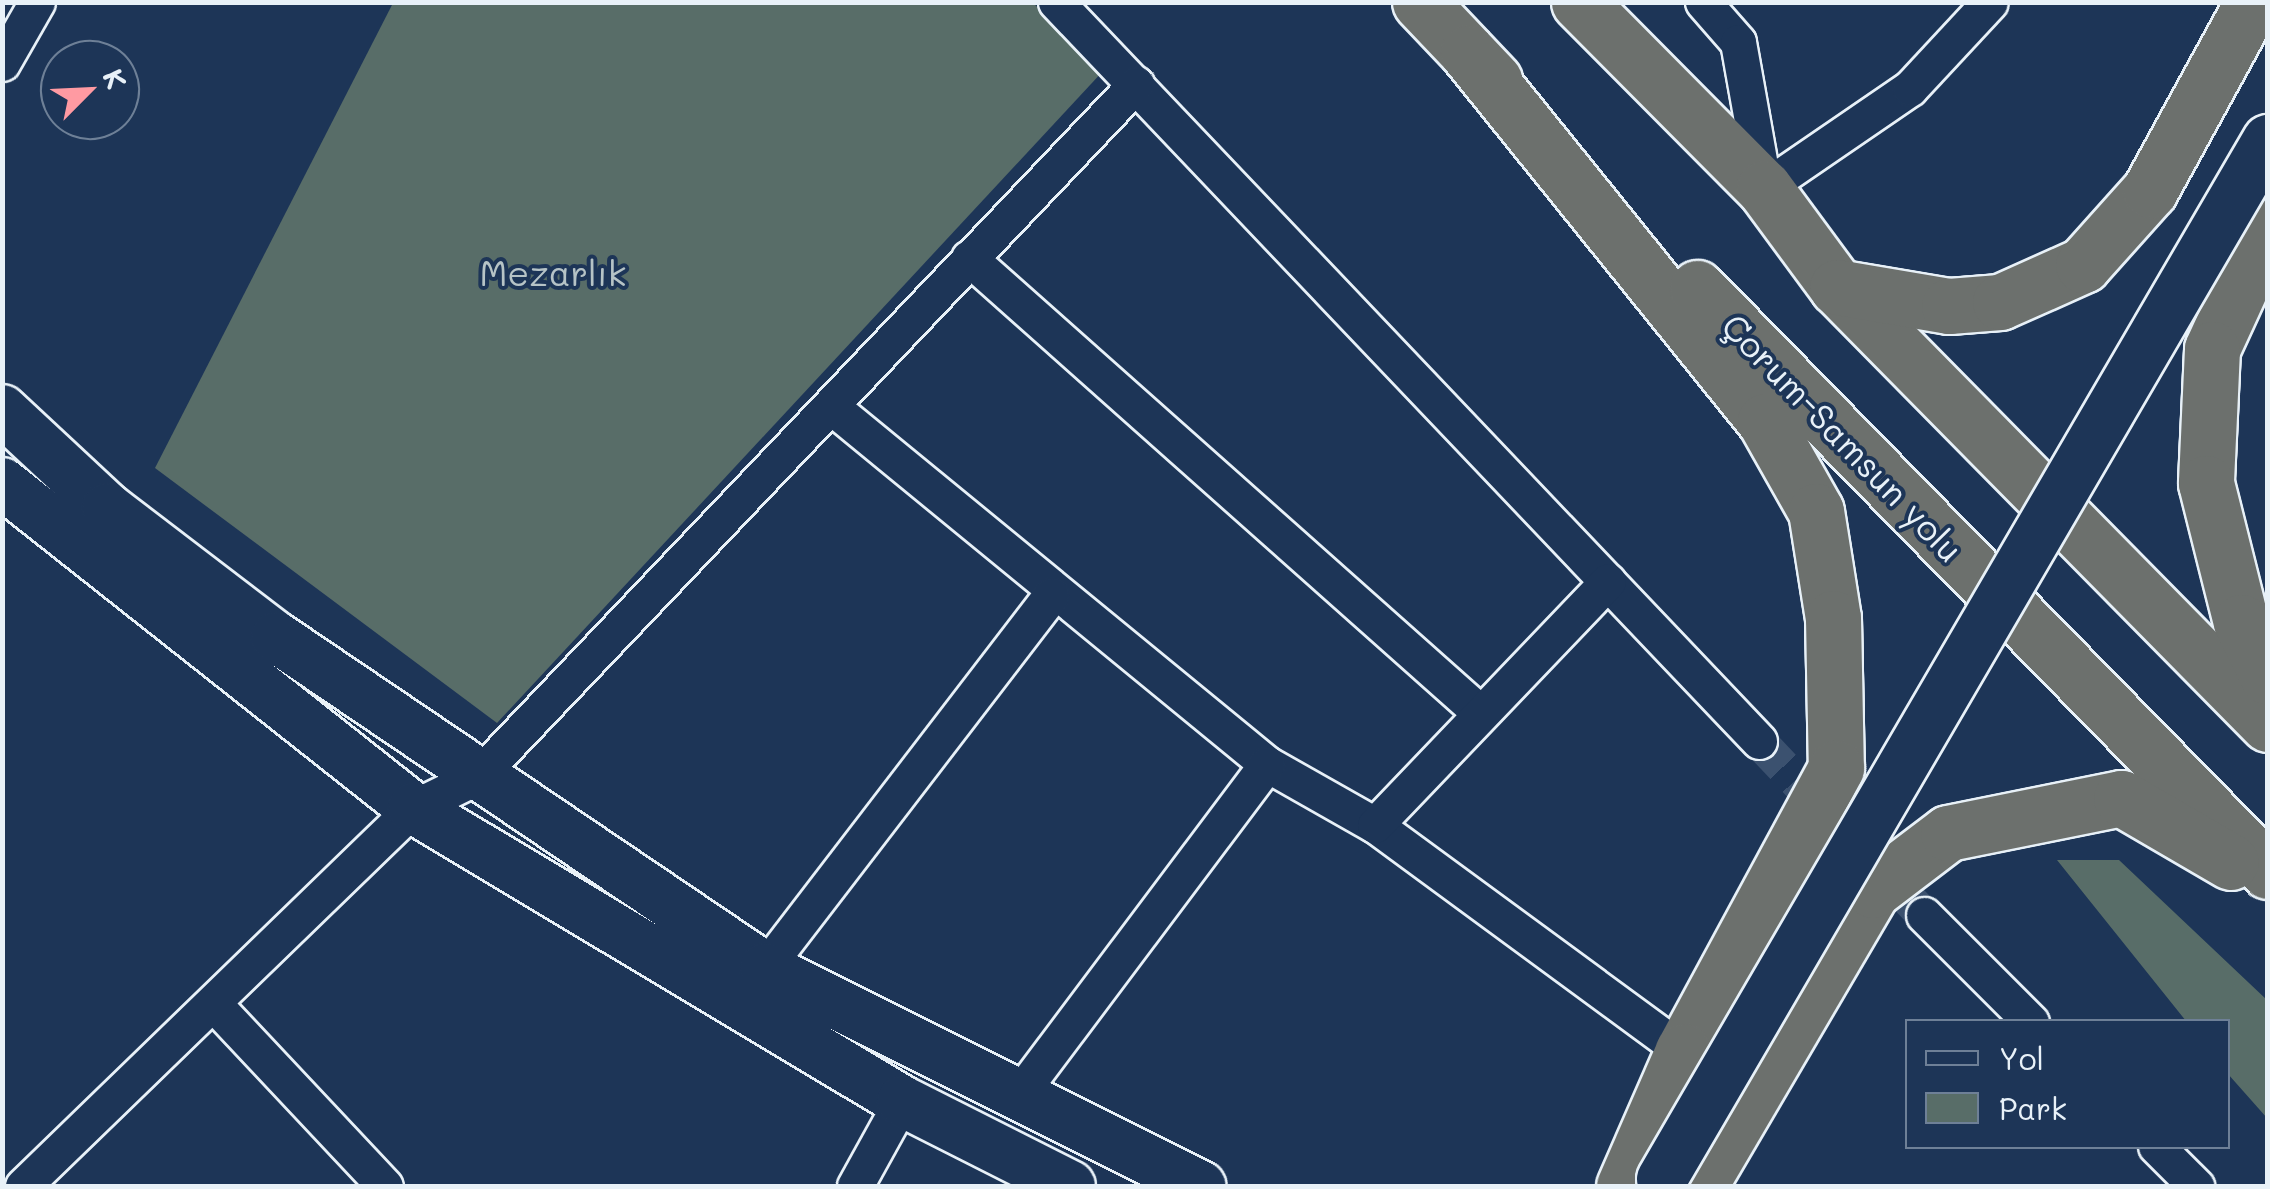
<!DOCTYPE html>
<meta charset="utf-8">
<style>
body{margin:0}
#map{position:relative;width:2270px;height:1189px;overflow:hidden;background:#1d3557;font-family:Mali,sans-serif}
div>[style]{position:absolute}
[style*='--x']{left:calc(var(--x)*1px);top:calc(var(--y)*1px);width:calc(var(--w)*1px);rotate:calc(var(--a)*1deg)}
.green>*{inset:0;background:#586d68}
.street-tunnel>*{height:35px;margin-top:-17.5px;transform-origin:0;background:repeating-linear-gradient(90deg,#3b516f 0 35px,transparent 0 53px)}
.roads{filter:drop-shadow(2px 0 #e8f1f8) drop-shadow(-2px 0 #e8f1f8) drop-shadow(0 2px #e8f1f8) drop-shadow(0 -2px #e8f1f8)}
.street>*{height:35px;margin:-17.5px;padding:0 17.5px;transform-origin:17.5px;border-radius:17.5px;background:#1d3557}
.secondary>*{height:50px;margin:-25px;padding:0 25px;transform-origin:25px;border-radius:25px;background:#1d3557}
.highway>*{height:55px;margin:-27.5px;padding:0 27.5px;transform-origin:27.5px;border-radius:27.5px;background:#6c706d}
.bridges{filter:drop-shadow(2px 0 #e8f1f8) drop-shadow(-2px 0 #e8f1f8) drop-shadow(0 2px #e8f1f8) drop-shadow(0 -2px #e8f1f8)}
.secondary-bridge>*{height:50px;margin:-25px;padding:0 25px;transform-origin:25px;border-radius:25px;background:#1d3557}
span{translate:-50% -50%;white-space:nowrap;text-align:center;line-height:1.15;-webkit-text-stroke:8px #1d3557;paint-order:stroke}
.park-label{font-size:35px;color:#b6c3c6}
.street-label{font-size:35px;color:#e8f1f8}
.frame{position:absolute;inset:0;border:5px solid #e8f1f8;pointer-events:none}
.legend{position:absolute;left:1905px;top:1019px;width:325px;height:130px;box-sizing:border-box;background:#1d3557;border:2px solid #6e8097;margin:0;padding:12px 18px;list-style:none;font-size:30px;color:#e8f1f8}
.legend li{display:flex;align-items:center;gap:20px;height:50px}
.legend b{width:50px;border:2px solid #6e8097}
.north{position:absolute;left:40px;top:40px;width:100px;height:100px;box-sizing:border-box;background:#1d3557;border:2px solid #6e8097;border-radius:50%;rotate:66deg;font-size:28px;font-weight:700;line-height:40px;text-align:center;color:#e8f1f8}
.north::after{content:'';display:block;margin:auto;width:35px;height:45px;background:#ff9aa2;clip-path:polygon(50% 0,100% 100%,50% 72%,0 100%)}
</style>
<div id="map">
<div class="green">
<i style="clip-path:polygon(393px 3px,1033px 3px,1104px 70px,497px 723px,155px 468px)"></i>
<i style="clip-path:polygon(2057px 860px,2119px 860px,2267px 1000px,2267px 1118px,2228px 1074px,2228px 1022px,2186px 1021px)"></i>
</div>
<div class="street-tunnel">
<i style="--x:1759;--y:741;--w:240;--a:46.5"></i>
</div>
<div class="roads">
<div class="street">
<i style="--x:1056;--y:2;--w:1020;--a:46.43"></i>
<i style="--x:1703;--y:2;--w:53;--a:48.8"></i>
<i style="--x:1738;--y:42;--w:148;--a:79.9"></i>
<i style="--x:1764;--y:188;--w:177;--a:-34.4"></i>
<i style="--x:1910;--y:88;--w:117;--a:-47.1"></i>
<i style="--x:2;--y:63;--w:70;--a:-60.2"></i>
<i style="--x:969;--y:258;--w:680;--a:41.66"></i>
<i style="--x:832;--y:407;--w:563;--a:39.38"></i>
<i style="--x:1267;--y:764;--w:124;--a:29.5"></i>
<i style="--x:1375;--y:825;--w:382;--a:36.3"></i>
<i style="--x:1375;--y:825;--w:337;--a:-46.3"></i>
<i style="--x:1924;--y:915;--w:151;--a:45"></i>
<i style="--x:765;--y:968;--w:470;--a:-52.5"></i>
<i style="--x:213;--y:1003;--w:251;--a:46.8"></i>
<i style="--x:1017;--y:1097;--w:416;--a:-53.1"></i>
<i style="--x:2156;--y:1146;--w:57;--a:45"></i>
<i style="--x:23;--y:1186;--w:543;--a:-44.1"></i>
<i style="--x:413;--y:808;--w:72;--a:-26.2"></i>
<i style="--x:478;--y:776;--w:955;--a:-46.44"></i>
<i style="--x:855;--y:1186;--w:97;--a:-61.1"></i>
</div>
<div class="secondary">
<i style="--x:2;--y:410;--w:144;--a:43"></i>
<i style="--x:107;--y:508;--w:213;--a:37.4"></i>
<i style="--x:276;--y:637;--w:590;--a:34.09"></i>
<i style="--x:765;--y:968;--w:487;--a:26.6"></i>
<i style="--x:2;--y:483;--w:524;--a:38.34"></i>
<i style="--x:413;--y:808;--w:570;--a:30.93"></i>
<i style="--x:902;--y:1101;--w:188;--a:26.8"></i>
</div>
<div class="highway">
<i style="--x:1420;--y:2;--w:108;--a:46.5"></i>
<i style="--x:1579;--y:2;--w:262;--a:45.2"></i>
<i style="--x:1764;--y:188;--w:123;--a:53.6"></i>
<i style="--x:1837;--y:287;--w:614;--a:45.4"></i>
<i style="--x:1468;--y:53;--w:473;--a:51.1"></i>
<i style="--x:1765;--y:421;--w:103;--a:60.5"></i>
<i style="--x:1816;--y:511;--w:108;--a:81"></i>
<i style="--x:1833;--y:618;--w:150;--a:88.9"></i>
<i style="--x:1836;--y:768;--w:322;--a:118.4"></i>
<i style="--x:1683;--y:1051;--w:147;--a:113.6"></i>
<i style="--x:2268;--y:227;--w:134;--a:114.7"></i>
<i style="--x:2212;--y:349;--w:134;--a:92.6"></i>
<i style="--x:2206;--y:483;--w:143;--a:75.9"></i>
<i style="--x:2241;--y:622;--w:61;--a:63.9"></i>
<i style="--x:1837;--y:287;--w:114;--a:9.6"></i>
<i style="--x:1949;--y:306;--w:51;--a:-4.5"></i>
<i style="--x:2000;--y:302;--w:91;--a:-24"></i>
<i style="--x:2083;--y:265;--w:101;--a:-48.2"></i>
<i style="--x:2150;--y:190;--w:214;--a:-61.3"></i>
<i style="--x:1697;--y:288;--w:816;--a:45.6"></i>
<i style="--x:1699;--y:1186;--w:343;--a:-59.6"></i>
<i style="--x:1873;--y:890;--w:94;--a:-37.2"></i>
<i style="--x:1948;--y:833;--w:177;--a:-11.4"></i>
<i style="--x:2121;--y:798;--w:127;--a:30.2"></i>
</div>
</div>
<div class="bridges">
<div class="secondary-bridge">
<i style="--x:1662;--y:1179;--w:1203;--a:-59.75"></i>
</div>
</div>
<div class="park-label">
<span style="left:553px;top:272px">Mezarlık</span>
</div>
<div class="street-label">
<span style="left:1843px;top:437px;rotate:46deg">Çorum-Samsun yolu</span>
</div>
<div class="frame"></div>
<ul class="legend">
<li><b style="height:12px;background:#1d3557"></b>Yol</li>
<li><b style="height:28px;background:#586d68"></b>Park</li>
</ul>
<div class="north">K</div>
</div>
